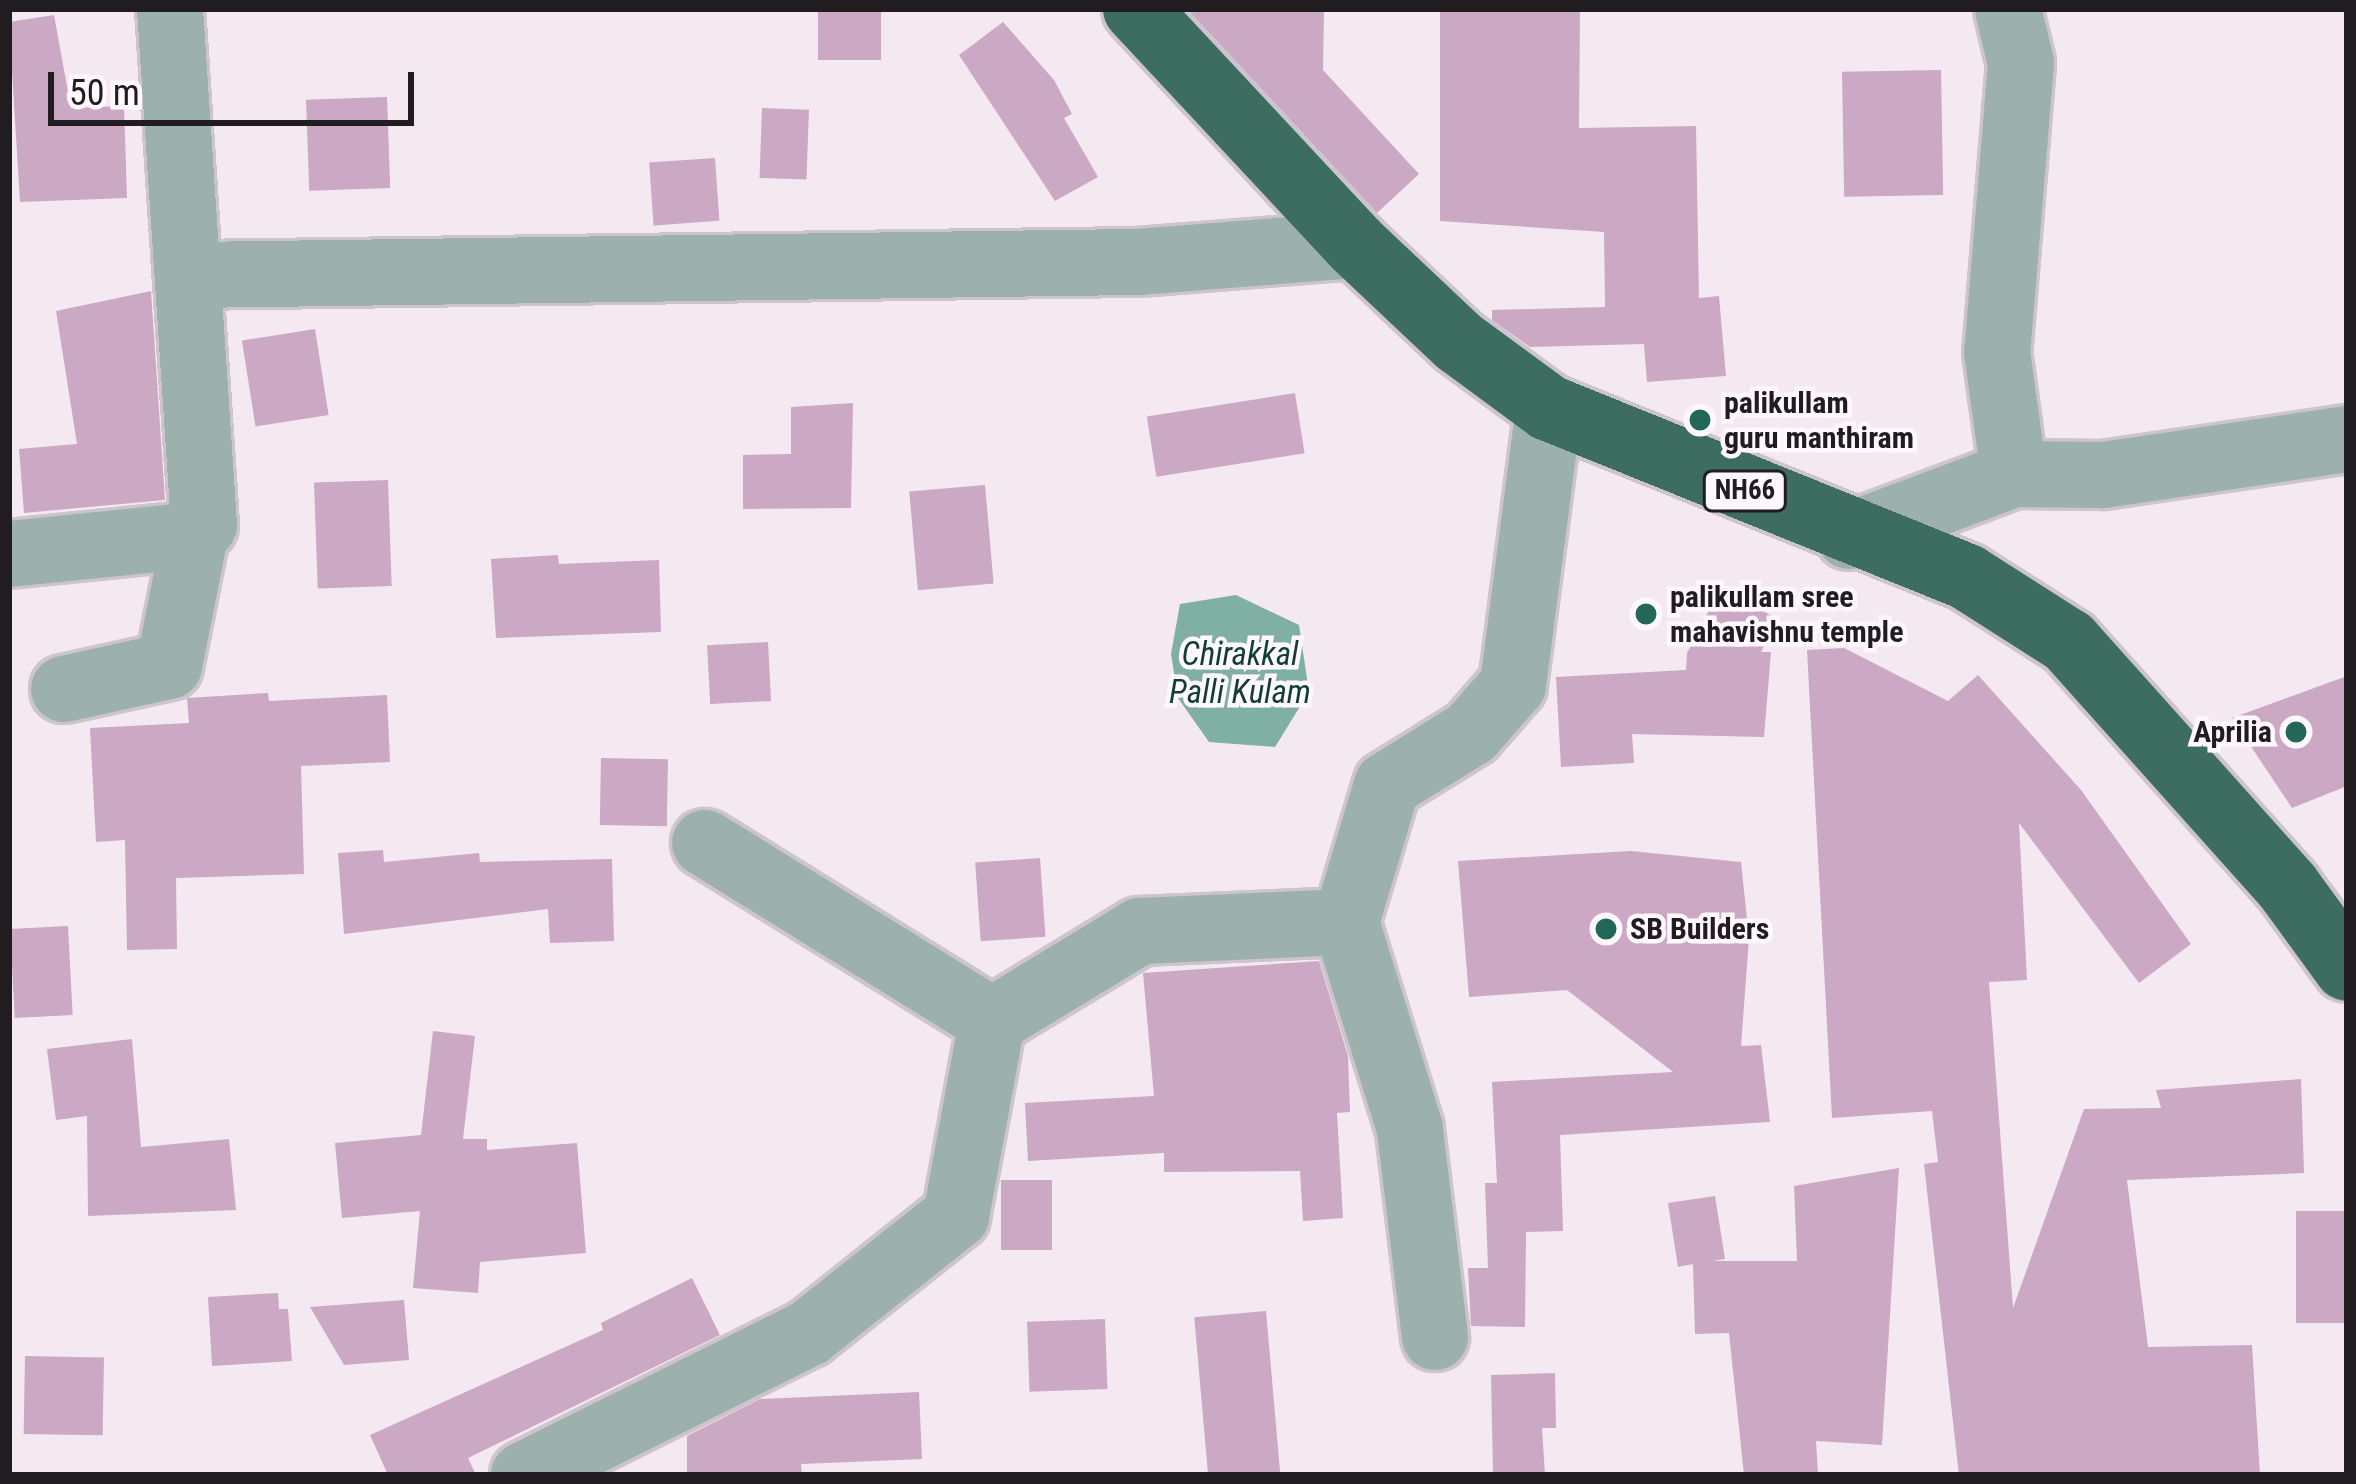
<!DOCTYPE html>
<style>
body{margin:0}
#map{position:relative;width:2356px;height:1484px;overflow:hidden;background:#f4e9f1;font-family:"Roboto Condensed",sans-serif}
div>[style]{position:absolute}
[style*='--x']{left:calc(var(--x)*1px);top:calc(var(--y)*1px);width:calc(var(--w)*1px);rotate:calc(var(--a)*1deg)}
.water>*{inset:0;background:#7fb0a2}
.building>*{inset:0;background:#cba8c3;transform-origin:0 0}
.roads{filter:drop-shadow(3px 0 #cec4cb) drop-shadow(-3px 0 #cec4cb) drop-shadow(0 3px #cec4cb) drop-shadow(0 -3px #cec4cb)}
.minor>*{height:66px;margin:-33px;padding:0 33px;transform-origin:33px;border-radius:33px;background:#9cb1ab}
.highway>*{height:66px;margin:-33px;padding:0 33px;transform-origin:33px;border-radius:33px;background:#3d6c60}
.dots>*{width:33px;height:33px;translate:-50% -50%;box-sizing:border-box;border:6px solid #fef8fc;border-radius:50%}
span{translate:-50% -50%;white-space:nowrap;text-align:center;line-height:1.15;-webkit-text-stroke:9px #fef8fc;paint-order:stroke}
.shield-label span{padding:3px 9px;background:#fef8fc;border:3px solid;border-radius:9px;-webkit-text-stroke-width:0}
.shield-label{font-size:27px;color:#201c1f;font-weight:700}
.poi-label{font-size:30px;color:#201c1f;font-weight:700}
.left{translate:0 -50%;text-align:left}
.right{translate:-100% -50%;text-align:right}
.water-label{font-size:33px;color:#113e34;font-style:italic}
.frame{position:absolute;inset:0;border:12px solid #201c1f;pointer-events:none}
.scale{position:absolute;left:48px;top:72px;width:366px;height:54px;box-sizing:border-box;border:6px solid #201c1f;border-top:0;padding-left:15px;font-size:36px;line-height:42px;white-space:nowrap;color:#201c1f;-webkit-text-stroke:9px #fef8fc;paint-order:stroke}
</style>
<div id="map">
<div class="water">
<i style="clip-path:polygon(1236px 595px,1299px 625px,1309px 692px,1275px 747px,1209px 742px,1178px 698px,1171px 654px,1180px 604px)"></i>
</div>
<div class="building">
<i style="left:818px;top:9px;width:63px;height:51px"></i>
<i style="clip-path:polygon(1187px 9px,1324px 9px,1323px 70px,1419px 174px,1377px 213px)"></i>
<i style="clip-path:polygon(1440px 9px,1580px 9px,1579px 128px,1696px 126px,1699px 298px,1719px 296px,1726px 376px,1647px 382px,1644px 344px,1530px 347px,1492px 320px,1492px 310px,1605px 307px,1604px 232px,1440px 221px)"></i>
<i style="clip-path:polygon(54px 15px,71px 108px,124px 106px,127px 198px,20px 202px,9px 22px)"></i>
<i style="clip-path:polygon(1003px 22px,1054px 80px,1072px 114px,1064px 118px,1098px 177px,1055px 201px,959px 55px)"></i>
<i style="left:1941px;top:70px;width:125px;height:99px;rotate:89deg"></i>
<i style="left:387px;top:97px;width:91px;height:81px;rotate:88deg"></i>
<i style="left:762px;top:108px;width:47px;height:70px;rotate:2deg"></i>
<i style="left:715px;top:158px;width:63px;height:66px;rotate:86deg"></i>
<i style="clip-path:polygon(151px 291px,165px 500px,24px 513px,19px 449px,77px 444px,56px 311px)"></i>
<i style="left:315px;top:329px;width:87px;height:74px;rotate:81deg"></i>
<i style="left:1295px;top:393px;width:61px;height:150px;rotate:81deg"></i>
<i style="clip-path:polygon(853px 403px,851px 508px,743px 509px,743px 455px,791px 454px,791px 407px)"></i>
<i style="left:388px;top:480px;width:106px;height:74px;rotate:88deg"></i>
<i style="left:985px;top:485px;width:99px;height:76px;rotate:85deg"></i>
<i style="clip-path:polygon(558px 555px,559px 564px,659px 560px,661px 632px,496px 638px,491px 559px)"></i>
<i style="clip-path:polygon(1720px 589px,1778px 619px,1761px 652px,1771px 652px,1764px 737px,1632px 734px,1634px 763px,1561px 767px,1556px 677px,1686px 670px,1687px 653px)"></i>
<i style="left:768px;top:642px;width:59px;height:61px;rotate:87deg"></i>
<i style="clip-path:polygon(1844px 648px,1948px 701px,1978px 675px,2081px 790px,2191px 944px,2139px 983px,2019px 823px,2027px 980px,1989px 982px,2013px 1308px,2084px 1109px,2161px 1108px,2156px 1090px,2301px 1079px,2304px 1173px,2127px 1180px,2148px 1347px,2252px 1345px,2260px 1475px,1959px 1475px,1924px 1164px,1938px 1162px,1932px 1111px,1832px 1118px,1807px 650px)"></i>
<i style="clip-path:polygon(2347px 676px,2347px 786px,2292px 808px,2232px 718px)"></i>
<i style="clip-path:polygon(268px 693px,269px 701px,387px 695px,390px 762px,301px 766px,304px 874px,176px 878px,177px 949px,127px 950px,125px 840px,96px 842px,90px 728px,189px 723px,187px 698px)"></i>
<i style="left:601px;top:758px;width:67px;height:67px;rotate:1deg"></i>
<i style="clip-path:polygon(383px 850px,384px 862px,479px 853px,480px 862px,612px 859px,614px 941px,550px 943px,548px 909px,344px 934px,338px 853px)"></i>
<i style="clip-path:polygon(1631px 851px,1741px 862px,1749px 938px,1741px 1046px,1761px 1045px,1770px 1122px,1560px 1135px,1563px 1231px,1526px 1232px,1525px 1327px,1471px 1326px,1468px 1268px,1488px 1268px,1485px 1183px,1497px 1183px,1492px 1082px,1673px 1072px,1567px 990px,1469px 997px,1458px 861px)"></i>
<i style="left:1040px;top:858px;width:79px;height:65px;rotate:86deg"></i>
<i style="left:68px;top:926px;width:89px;height:58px;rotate:87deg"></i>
<i style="clip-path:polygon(1319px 961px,1348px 1056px,1350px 1112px,1337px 1113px,1343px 1218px,1303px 1221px,1300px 1171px,1164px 1172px,1164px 1153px,1028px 1161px,1025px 1103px,1154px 1096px,1143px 973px)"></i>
<i style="clip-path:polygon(433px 1031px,475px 1036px,463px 1139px,487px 1139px,487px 1150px,577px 1143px,586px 1253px,480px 1262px,478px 1293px,413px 1288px,420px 1211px,342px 1218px,335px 1143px,421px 1135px)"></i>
<i style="clip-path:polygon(132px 1039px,141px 1147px,229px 1139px,236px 1210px,88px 1216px,87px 1116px,56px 1120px,47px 1049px)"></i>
<i style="clip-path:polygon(1899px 1168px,1882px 1445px,1816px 1441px,1818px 1475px,1744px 1475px,1729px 1333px,1695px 1334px,1693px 1264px,1678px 1267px,1668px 1203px,1715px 1196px,1725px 1259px,1713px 1261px,1797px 1261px,1794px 1186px)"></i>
<i style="left:1001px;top:1180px;width:51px;height:70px"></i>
<i style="left:2347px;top:1211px;width:112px;height:51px;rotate:90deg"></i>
<i style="clip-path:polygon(692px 1278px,720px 1335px,468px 1458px,476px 1475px,388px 1475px,370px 1435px,603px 1330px,601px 1323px)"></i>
<i style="clip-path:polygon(278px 1293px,279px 1309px,288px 1309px,292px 1361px,212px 1366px,208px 1297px)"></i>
<i style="clip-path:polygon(404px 1300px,409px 1360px,344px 1365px,310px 1307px)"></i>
<i style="left:1266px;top:1311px;width:165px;height:72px;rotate:85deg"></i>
<i style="left:1105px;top:1319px;width:70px;height:78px;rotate:88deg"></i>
<i style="left:25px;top:1356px;width:79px;height:78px;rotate:1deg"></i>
<i style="clip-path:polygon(1555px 1373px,1556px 1428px,1542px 1428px,1545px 1475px,1493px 1475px,1491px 1375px)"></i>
<i style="clip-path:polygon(919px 1392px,922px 1459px,801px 1464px,802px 1475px,687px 1475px,687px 1436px,760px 1399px)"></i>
</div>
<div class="roads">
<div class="minor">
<i style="--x:2008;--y:9;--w:56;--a:76.5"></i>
<i style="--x:2021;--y:63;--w:290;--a:94.7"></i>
<i style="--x:1997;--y:352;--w:123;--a:82.1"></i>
<i style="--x:191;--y:275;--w:947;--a:-0.79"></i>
<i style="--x:1138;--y:262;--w:219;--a:-4.5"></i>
<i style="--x:1849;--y:536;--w:176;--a:-20.6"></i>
<i style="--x:2014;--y:474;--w:89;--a:0.6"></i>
<i style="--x:2103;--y:475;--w:247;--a:-8.4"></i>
<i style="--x:9;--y:554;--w:187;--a:-5.8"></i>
<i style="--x:195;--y:535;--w:13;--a:-48"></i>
<i style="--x:204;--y:525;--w:517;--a:-93.77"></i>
<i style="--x:64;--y:689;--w:107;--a:-12.4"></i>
<i style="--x:169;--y:666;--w:134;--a:-78.8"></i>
<i style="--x:705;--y:843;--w:338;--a:31.8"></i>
<i style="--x:1435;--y:1337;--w:209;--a:-96.9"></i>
<i style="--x:1410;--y:1129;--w:217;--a:-107.2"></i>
<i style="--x:1346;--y:922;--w:143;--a:-73.3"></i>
<i style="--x:1387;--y:785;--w:99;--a:-31.8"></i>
<i style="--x:1471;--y:733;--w:64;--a:-48.8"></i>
<i style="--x:1513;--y:685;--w:279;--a:-82.6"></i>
<i style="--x:524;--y:1475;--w:318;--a:-26.5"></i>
<i style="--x:809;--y:1333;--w:188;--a:-38.5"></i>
<i style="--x:956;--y:1216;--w:198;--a:-79.5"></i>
<i style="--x:992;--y:1021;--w:173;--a:-31.3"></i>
<i style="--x:1140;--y:931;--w:206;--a:-2.5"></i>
</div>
<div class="highway">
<i style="--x:1136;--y:9;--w:323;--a:47"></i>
<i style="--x:1356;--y:245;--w:141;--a:43.3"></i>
<i style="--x:1459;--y:342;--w:112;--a:36.3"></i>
<i style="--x:1549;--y:408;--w:451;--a:22"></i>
<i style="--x:1967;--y:577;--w:121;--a:32.5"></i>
<i style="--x:2069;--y:642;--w:329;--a:48.2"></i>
<i style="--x:2288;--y:887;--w:100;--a:53.9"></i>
</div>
</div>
<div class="dots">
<i style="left:1700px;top:420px;background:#236758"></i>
<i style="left:1646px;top:614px;background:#236758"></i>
<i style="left:2296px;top:732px;background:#236758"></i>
<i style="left:1606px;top:929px;background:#236758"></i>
</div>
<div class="shield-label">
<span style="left:1745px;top:491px">NH66</span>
</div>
<div class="poi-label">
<span class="left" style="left:1724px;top:420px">palikullam<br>guru manthiram</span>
<span class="left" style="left:1670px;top:614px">palikullam sree<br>mahavishnu temple</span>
<span class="right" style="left:2272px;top:732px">Aprilia</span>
<span class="left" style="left:1630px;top:929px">SB Builders</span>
</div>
<div class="water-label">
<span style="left:1240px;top:673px">Chirakkal<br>Palli Kulam</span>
</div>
<div class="frame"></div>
<div class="scale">50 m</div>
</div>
